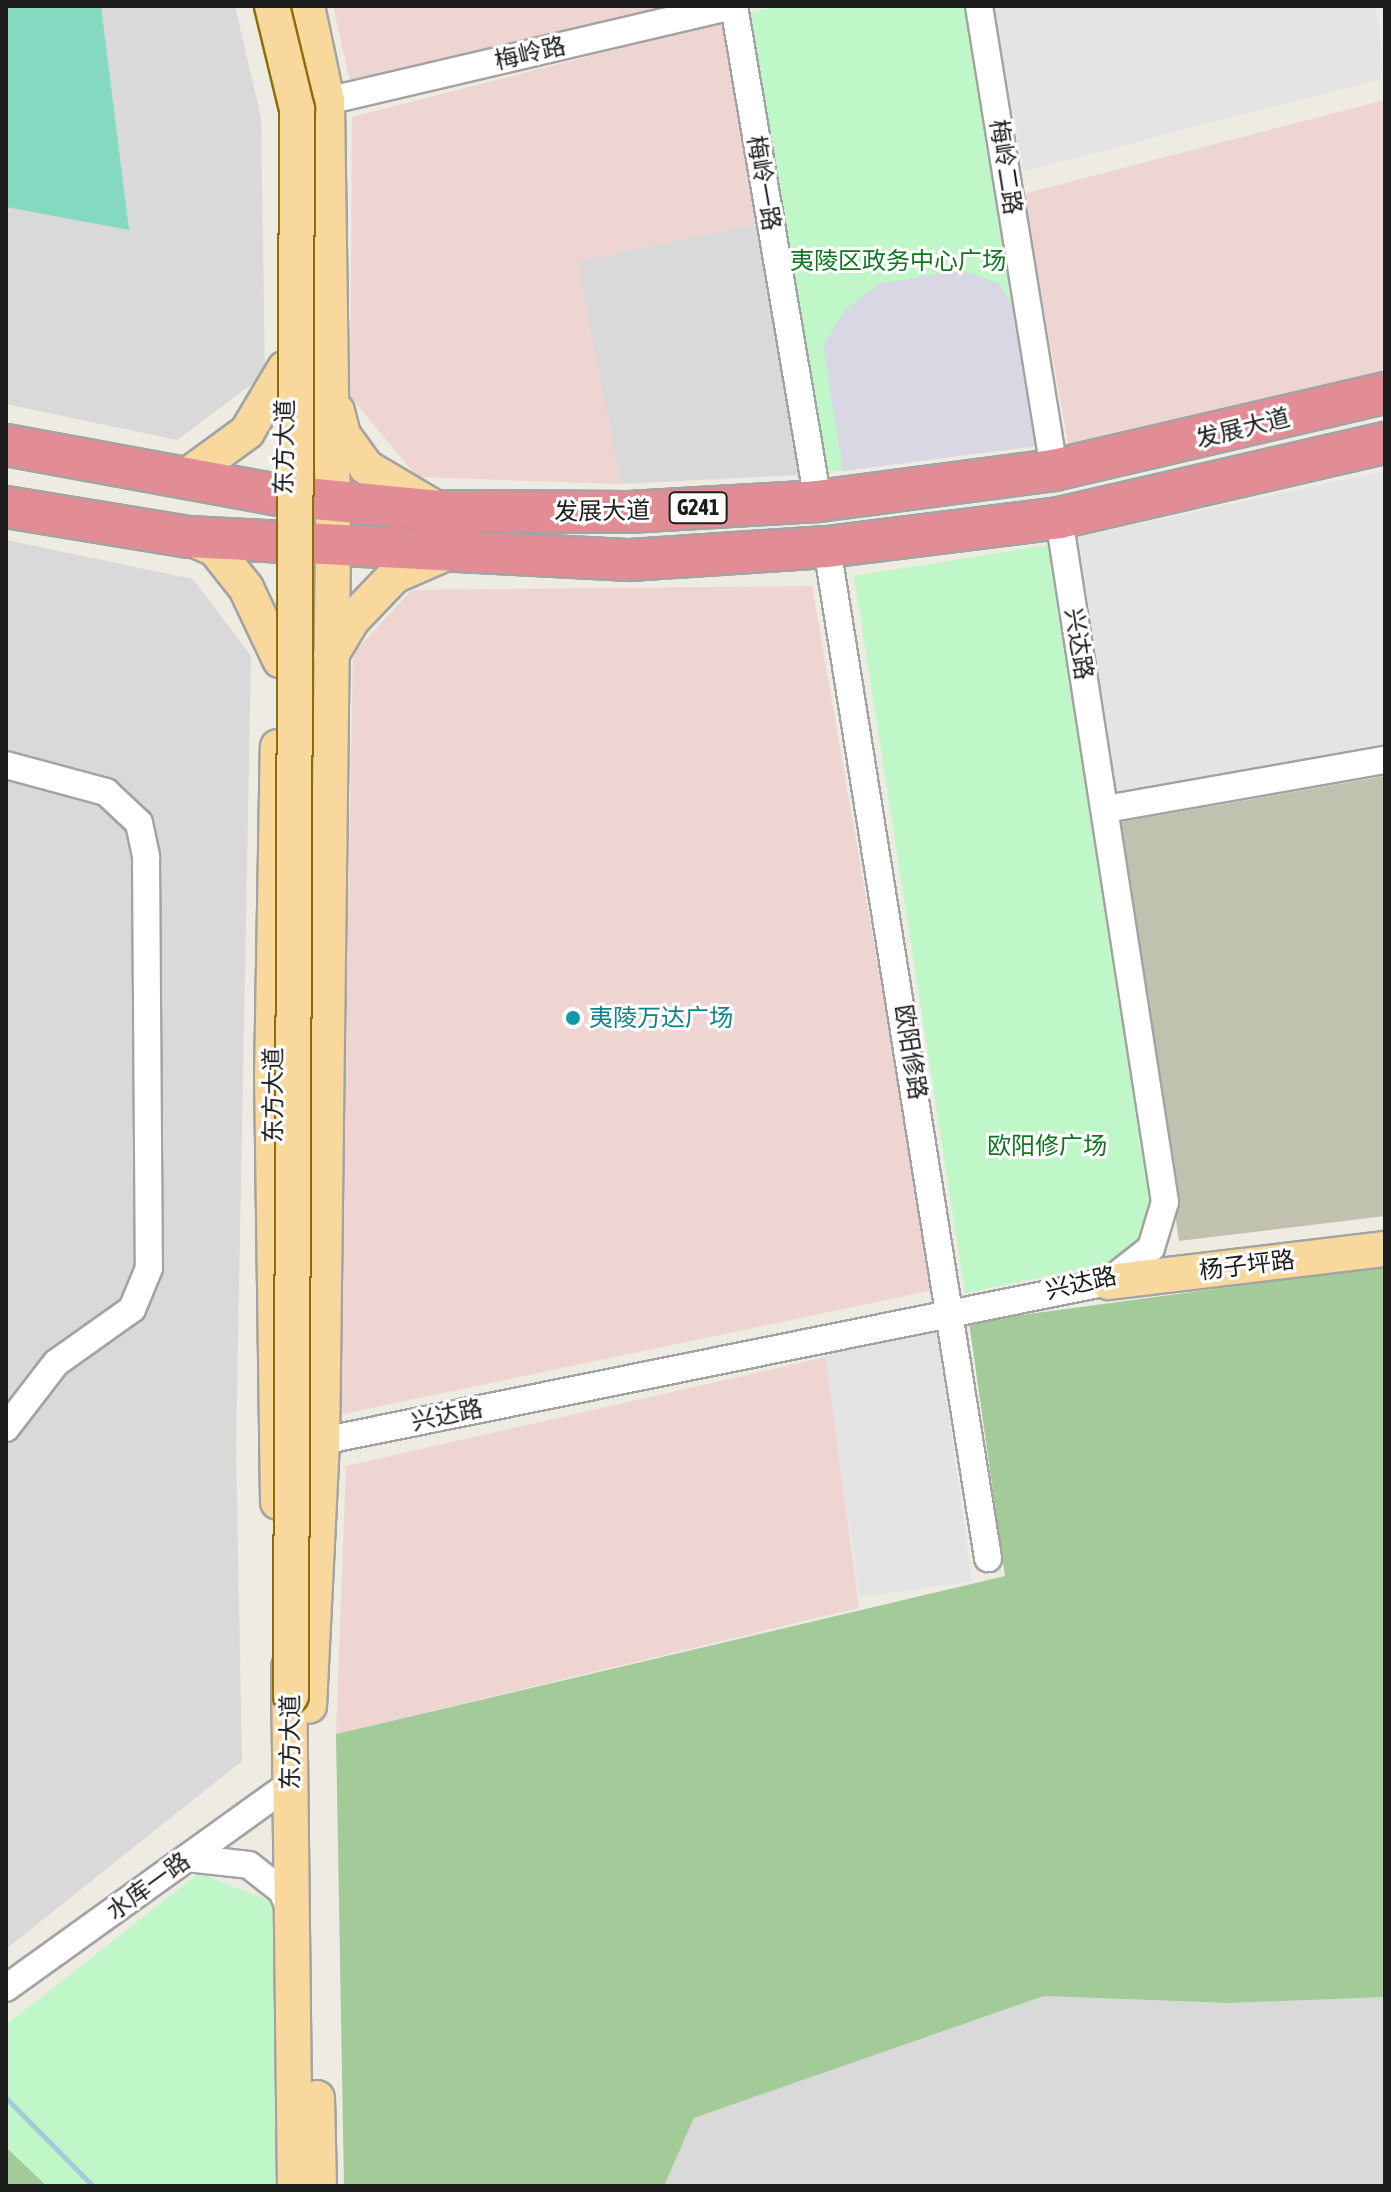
<!DOCTYPE html>
<meta charset="utf-8">
<style>
body{margin:0}
#map{position:relative;width:1391px;height:2192px;overflow:hidden;background:#edebe2;font-family:"Asap Condensed","Noto Sans SC",sans-serif}
div>[style]{position:absolute}
[style*='--x']{left:calc(var(--x)*1px);top:calc(var(--y)*1px);width:calc(var(--w)*1px);rotate:calc(var(--a)*1deg)}
.residential>*{inset:0;background:#dad9d9}
.commercial>*{inset:0;background:#eed5d2}
.construction>*{inset:0;background:#c0c1ae}
.forest>*{inset:0;background:#a3cb99}
.park>*{inset:0;background:#c0f7c9}
.pitch>*{inset:0;background:#83dac0}
.parking>*{inset:0;background:#e4e4e4;transform-origin:0 0}
.plaza>*{inset:0;background:#d8d7e3}
.stream>*{height:5px;margin:-2.5px;padding:0 2.5px;transform-origin:2.5px;border-radius:2.5px;background:#a4c9da}
.roads{filter:drop-shadow(2px 0 #a3a3a3) drop-shadow(-2px 0 #a3a3a3) drop-shadow(0 2px #a3a3a3) drop-shadow(0 -2px #a3a3a3)}
.minor>*{height:26px;margin:-13px;padding:0 13px;transform-origin:13px;border-radius:13px;background:#fff}
.major>*{height:34px;margin:-17px;padding:0 17px;transform-origin:17px;border-radius:17px;background:#f8d89d}
.highway>*{height:40px;margin:-20px;padding:0 20px;transform-origin:20px;border-radius:20px;background:#e28d95}
.bridges{filter:drop-shadow(2px 0 #8f6d06) drop-shadow(-2px 0 #8f6d06) drop-shadow(0 2px #8f6d06) drop-shadow(0 -2px #8f6d06)}
.major-bridge>*{height:34px;margin:-17px;padding:0 17px;transform-origin:17px;border-radius:17px;background:#f8d89d}
.dots>*{width:22px;height:22px;translate:-50% -50%;box-sizing:border-box;border:4px solid #fff;border-radius:50%}
span{translate:-50% -50%;white-space:nowrap;text-align:center;line-height:1.15;-webkit-text-stroke:6px #fff;paint-order:stroke}
.shield-label span{padding:2px 6px;background:#fff;border:2px solid;border-radius:6px;-webkit-text-stroke-width:0}
.shield-label{font-size:22px;color:#1c1c1c;font-weight:700}
.street-label{font-size:24px;color:#1c1c1c}
.park-label{font-size:24px;color:#107521}
.culture-label{font-size:24px;color:#0d838f}
.left{translate:0 -50%;text-align:left}
.frame{position:absolute;inset:0;border:8px solid #1c1c1c;pointer-events:none}
</style>
<div id="map">
<div class="residential">
<i style="clip-path:polygon(6px 6px,235px 6px,261px 118px,265px 374px,177px 440px,6px 404px)"></i>
<i style="clip-path:polygon(760px 224px,799px 475px,620px 484px,577px 261px)"></i>
<i style="clip-path:polygon(6px 540px,193px 579px,251px 656px,236px 1447px,242px 1761px,6px 1949px)"></i>
<i style="clip-path:polygon(1044px 1996px,1229px 2003px,1385px 1997px,1385px 2186px,664px 2186px,694px 2118px)"></i>
</div>
<div class="commercial">
<i style="clip-path:polygon(333px 6px,686px 6px,351px 86px)"></i>
<i style="clip-path:polygon(723px 22px,760px 224px,578px 261px,620px 484px,417px 477px,350px 396px,352px 117px)"></i>
<i style="clip-path:polygon(1385px 100px,1385px 370px,1069px 448px,1023px 194px)"></i>
<i style="clip-path:polygon(812px 586px,934px 1290px,338px 1415px,353px 653px,412px 590px)"></i>
<i style="clip-path:polygon(826px 1357px,859px 1608px,336px 1734px,346px 1466px)"></i>
</div>
<div class="construction">
<i style="clip-path:polygon(1385px 776px,1385px 1216px,1179px 1241px,1121px 822px)"></i>
</div>
<div class="forest">
<i style="clip-path:polygon(1385px 1266px,1385px 1997px,1229px 2003px,1044px 1996px,694px 2118px,664px 2186px,344px 2186px,336px 1734px,1005px 1576px,969px 1322px)"></i>
<i style="clip-path:polygon(6px 2147px,47px 2186px,6px 2186px)"></i>
</div>
<div class="park">
<i style="clip-path:polygon(777px 6px,967px 6px,1037px 446px,822px 473px,746px 14px)"></i>
<i style="clip-path:polygon(1054px 544px,1161px 1205px,1147px 1240px,1114px 1262px,965px 1293px,854px 576px)"></i>
<i style="clip-path:polygon(199px 1873px,274px 1903px,277px 2186px,47px 2186px,6px 2147px,6px 2025px)"></i>
</div>
<div class="pitch">
<i style="clip-path:polygon(6px 6px,101px 6px,129px 230px,6px 207px)"></i>
</div>
<div class="parking">
<i style="clip-path:polygon(993px 6px,1376px 6px,1385px 78px,1024px 171px)"></i>
<i style="clip-path:polygon(1385px 471px,1385px 748px,1117px 798px,1074px 538px)"></i>
<i style="left:937px;top:1332px;width:252px;height:114px;rotate:82deg"></i>
</div>
<div class="plaza">
<i style="clip-path:polygon(961px 270px,1000px 284px,1019px 317px,1037px 446px,843px 471px,823px 345px,846px 309px,879px 284px)"></i>
</div>
<div class="stream">
<i style="--x:6;--y:2098;--w:124;--a:45.3"></i>
</div>
<div class="roads">
<div class="minor">
<i style="--x:734;--y:6;--w:502;--a:80.37"></i>
<i style="--x:979;--y:6;--w:470;--a:80.8"></i>
<i style="--x:327;--y:101;--w:416;--a:-13.2"></i>
<i style="--x:827;--y:547;--w:1024;--a:80.95"></i>
<i style="--x:6;--y:765;--w:104;--a:15.1"></i>
<i style="--x:106;--y:792;--w:45;--a:43.2"></i>
<i style="--x:139;--y:823;--w:35;--a:78"></i>
<i style="--x:146;--y:857;--w:411;--a:89.6"></i>
<i style="--x:149;--y:1268;--w:44;--a:112.5"></i>
<i style="--x:132;--y:1309;--w:93;--a:144.6"></i>
<i style="--x:56;--y:1363;--w:82;--a:127.6"></i>
<i style="--x:1106;--y:809;--w:283;--a:-10"></i>
<i style="--x:322;--y:1441;--w:802;--a:-11.44"></i>
<i style="--x:1108;--y:1282;--w:55;--a:-38.3"></i>
<i style="--x:1151;--y:1248;--w:48;--a:-73.1"></i>
<i style="--x:1165;--y:1202;--w:692;--a:-98.81"></i>
<i style="--x:187;--y:1858;--w:62;--a:6.4"></i>
<i style="--x:249;--y:1865;--w:42;--a:38.2"></i>
<i style="--x:282;--y:1891;--w:23;--a:67"></i>
<i style="--x:6;--y:1988;--w:351;--a:-35.7"></i>
</div>
<div class="major">
<i style="--x:307;--y:6;--w:97;--a:78.1"></i>
<i style="--x:327;--y:101;--w:446;--a:89.2"></i>
<i style="--x:333;--y:547;--w:894;--a:90.7"></i>
<i style="--x:322;--y:1441;--w:265;--a:92.8"></i>
<i style="--x:337;--y:411;--w:25;--a:76"></i>
<i style="--x:343;--y:435;--w:39;--a:54"></i>
<i style="--x:366;--y:467;--w:78;--a:30.8"></i>
<i style="--x:184;--y:478;--w:78;--a:-36.1"></i>
<i style="--x:247;--y:432;--w:74;--a:-59.3"></i>
<i style="--x:189;--y:537;--w:29;--a:25"></i>
<i style="--x:215;--y:549;--w:50;--a:51.5"></i>
<i style="--x:246;--y:588;--w:80;--a:64.7"></i>
<i style="--x:331;--y:655;--w:41;--a:-59"></i>
<i style="--x:352;--y:620;--w:61;--a:-46.3"></i>
<i style="--x:394;--y:576;--w:52;--a:-23.6"></i>
<i style="--x:1108;--y:1282;--w:279;--a:-6.8"></i>
<i style="--x:278;--y:1502;--w:424;--a:-90.8"></i>
<i style="--x:272;--y:1078;--w:331;--a:-89"></i>
<i style="--x:289;--y:1667;--w:519;--a:89.34"></i>
<i style="--x:317;--y:2098;--w:88;--a:88.7"></i>
</div>
<div class="highway">
<i style="--x:6;--y:445;--w:283;--a:10.4"></i>
<i style="--x:284;--y:496;--w:158;--a:5.5"></i>
<i style="--x:441;--y:511;--w:188;--a:0.3"></i>
<i style="--x:629;--y:512;--w:189;--a:-3.3"></i>
<i style="--x:818;--y:501;--w:238;--a:-7.5"></i>
<i style="--x:1054;--y:470;--w:340;--a:-13.1"></i>
<i style="--x:6;--y:507;--w:185;--a:9.3"></i>
<i style="--x:189;--y:537;--w:442;--a:3"></i>
<i style="--x:630;--y:560;--w:197;--a:-3.8"></i>
<i style="--x:827;--y:547;--w:234;--a:-7.1"></i>
<i style="--x:1059;--y:518;--w:335;--a:-13"></i>
</div>
</div>
<div class="bridges">
<div class="major-bridge">
<i style="--x:272;--y:6;--w:106;--a:76.4"></i>
<i style="--x:297;--y:109;--w:1587;--a:90.22"></i>
</div>
</div>
<div class="dots">
<i style="left:573px;top:1018px;background:#0f9aa8"></i>
</div>
<div class="shield-label">
<span style="left:698px;top:508px">G241</span>
</div>
<div class="street-label">
<span style="left:530px;top:53px;rotate:-13deg">梅岭路</span>
<span style="left:1006px;top:167px;rotate:81deg">梅岭二路</span>
<span style="left:764px;top:183px;rotate:80deg">梅岭一路</span>
<span style="left:1243px;top:428px;rotate:-14deg">发展大道</span>
<span style="left:284px;top:447px;rotate:-89deg">东方大道</span>
<span style="left:602px;top:511px;rotate:-1deg">发展大道</span>
<span style="left:1079px;top:644px;rotate:81deg">兴达路</span>
<span style="left:911px;top:1052px;rotate:81deg">欧阳修路</span>
<span style="left:273px;top:1095px;rotate:-90deg">东方大道</span>
<span style="left:1247px;top:1265px;rotate:-7deg">杨子坪路</span>
<span style="left:1081px;top:1283px;rotate:-13deg">兴达路</span>
<span style="left:447px;top:1415px;rotate:-12deg">兴达路</span>
<span style="left:290px;top:1742px;rotate:-90deg">东方大道</span>
<span style="left:148px;top:1886px;rotate:-36deg">水库一路</span>
</div>
<div class="park-label">
<span style="left:898px;top:261px">夷陵区政务中心广场</span>
<span style="left:1047px;top:1146px">欧阳修广场</span>
</div>
<div class="culture-label">
<span class="left" style="left:589px;top:1018px">夷陵万达广场</span>
</div>
<div class="frame"></div>
</div>
